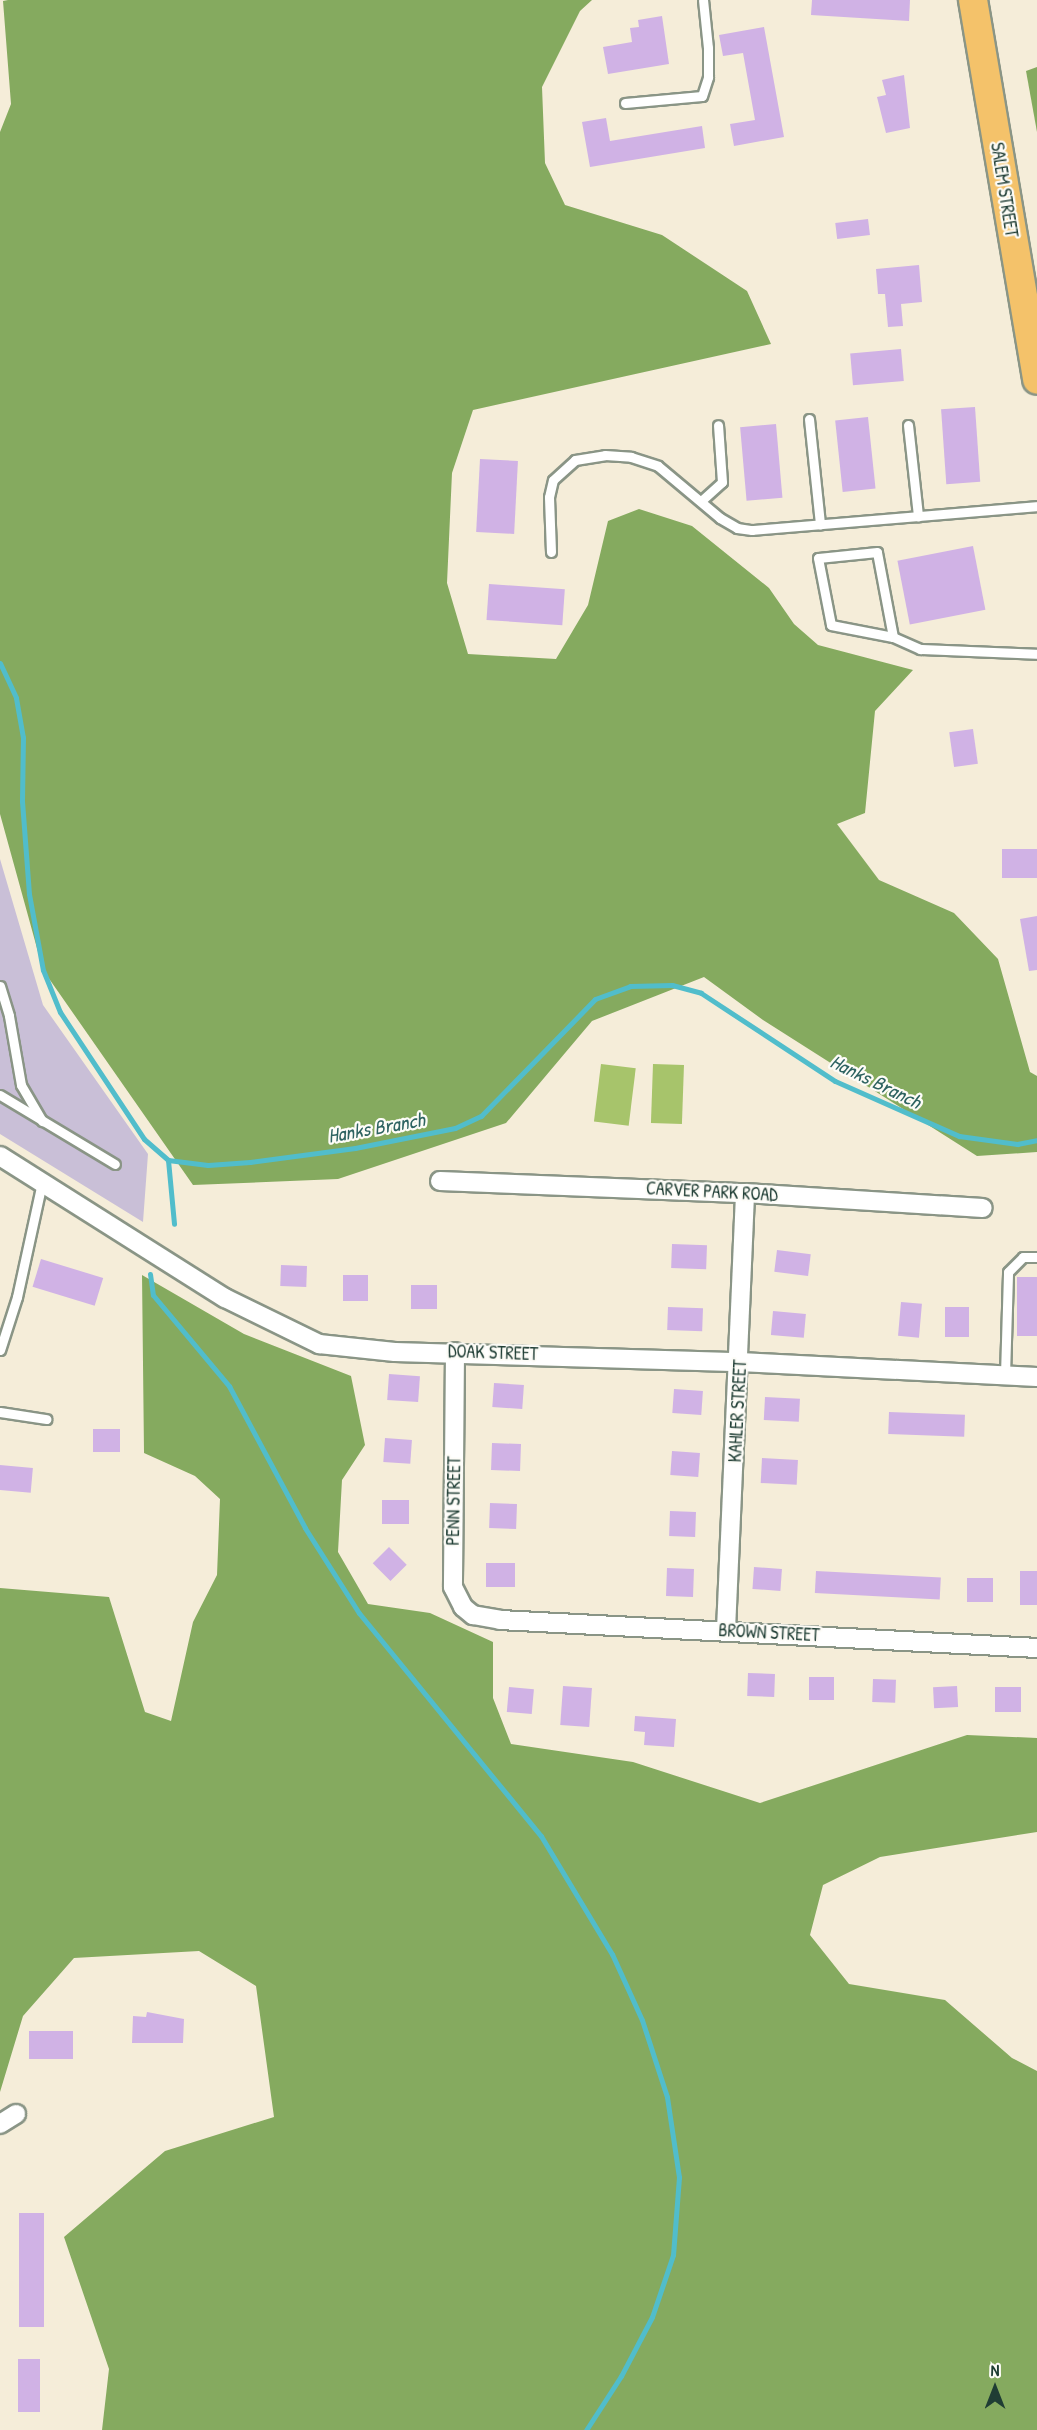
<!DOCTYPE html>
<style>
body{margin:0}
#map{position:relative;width:1037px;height:2430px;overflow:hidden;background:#f5edd9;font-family:"Patrick Hand",sans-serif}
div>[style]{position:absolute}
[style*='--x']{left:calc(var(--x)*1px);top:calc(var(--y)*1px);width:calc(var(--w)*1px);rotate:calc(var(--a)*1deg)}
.industrial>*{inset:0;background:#c9bfd7}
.green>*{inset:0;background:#a7c46b;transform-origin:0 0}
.forest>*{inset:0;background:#85aa5f}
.stream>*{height:5px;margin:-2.5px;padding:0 2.5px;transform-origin:2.5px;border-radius:2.5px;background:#51bdcb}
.building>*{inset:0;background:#d0b2e5;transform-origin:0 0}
.roads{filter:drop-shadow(2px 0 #8a9586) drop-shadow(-2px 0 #8a9586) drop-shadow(0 2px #8a9586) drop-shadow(0 -2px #8a9586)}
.service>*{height:9px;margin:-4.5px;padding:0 4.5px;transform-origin:4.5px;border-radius:4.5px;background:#fff}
.minor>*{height:18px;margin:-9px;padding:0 9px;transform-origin:9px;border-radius:9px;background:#fff}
.primary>*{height:28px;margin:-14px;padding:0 14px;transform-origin:14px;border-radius:14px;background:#f4c26a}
span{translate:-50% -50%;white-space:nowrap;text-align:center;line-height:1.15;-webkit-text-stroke:4.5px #fdfcf7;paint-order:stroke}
.street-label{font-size:18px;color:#1f3d34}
.water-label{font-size:20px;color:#2e6361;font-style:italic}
.north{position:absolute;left:965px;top:2358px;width:60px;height:60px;-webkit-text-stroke:4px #fdfcf7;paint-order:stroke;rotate:0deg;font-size:16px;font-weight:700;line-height:24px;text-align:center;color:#1f3d34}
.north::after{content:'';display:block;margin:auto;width:21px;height:27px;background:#1f3d34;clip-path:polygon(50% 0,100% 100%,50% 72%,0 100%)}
</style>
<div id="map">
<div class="industrial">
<i style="clip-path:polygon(0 859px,43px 1005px,148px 1154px,143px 1222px,0 1134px)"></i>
</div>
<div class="green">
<i style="left:601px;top:1064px;width:35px;height:58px;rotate:7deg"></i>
<i style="left:653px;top:1064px;width:31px;height:59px;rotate:2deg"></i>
</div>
<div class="forest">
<i style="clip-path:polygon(8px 0,592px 0,580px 11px,542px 87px,545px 163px,565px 205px,662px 235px,747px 291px,771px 344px,473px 410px,452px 473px,447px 583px,468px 654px,556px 659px,588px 605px,608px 521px,639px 509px,692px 526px,769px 588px,794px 624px,818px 645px,913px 670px,875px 711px,865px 813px,837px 824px,879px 880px,954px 913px,998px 959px,1030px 1072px,1037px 1076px,1037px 1152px,977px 1156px,763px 1020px,704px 977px,592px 1021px,506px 1123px,338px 1179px,193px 1185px,43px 970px,0 814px,0 132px,11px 104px,3px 1px)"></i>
<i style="clip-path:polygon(1037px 67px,1037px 132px,1026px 71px)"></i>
<i style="clip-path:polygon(142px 1275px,244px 1334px,351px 1376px,365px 1445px,342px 1480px,338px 1552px,368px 1604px,430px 1613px,493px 1642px,493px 1698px,511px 1744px,633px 1762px,760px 1803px,967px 1735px,1037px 1738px,1037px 1832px,880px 1857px,823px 1885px,810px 1935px,849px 1984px,945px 2000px,1012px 2058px,1037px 2071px,1037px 2430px,102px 2430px,109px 2369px,64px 2237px,165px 2151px,274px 2117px,256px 1986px,199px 1951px,74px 1958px,23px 2016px,0 2092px,0 1588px,109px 1597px,145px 1712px,171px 1721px,193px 1622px,217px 1575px,220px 1499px,195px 1476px,144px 1453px)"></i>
</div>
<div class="stream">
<i style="--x:0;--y:663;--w:38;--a:65"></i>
<i style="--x:16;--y:698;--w:40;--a:80"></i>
<i style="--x:23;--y:737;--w:64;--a:90.9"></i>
<i style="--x:22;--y:801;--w:93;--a:85.7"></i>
<i style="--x:29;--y:894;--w:77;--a:79.6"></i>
<i style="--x:43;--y:970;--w:45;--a:68"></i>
<i style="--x:60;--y:1012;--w:152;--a:56.5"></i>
<i style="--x:144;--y:1139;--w:32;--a:41"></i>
<i style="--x:168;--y:1160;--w:40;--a:7.1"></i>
<i style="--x:208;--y:1165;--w:42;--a:-4.1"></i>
<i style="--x:250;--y:1162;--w:106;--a:-7.6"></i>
<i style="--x:355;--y:1148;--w:102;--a:-11.3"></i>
<i style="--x:455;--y:1128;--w:29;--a:-25"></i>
<i style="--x:481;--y:1116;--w:163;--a:-45.7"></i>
<i style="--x:595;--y:999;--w:37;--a:-20"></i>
<i style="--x:630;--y:986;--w:42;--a:-1.4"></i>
<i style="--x:672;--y:985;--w:30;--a:15"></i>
<i style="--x:701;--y:993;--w:160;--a:33.3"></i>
<i style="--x:835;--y:1081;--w:136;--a:23.9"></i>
<i style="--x:959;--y:1136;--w:59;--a:7.9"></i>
<i style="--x:1017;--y:1144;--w:20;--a:-11"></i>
<i style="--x:168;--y:1160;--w:64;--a:84.6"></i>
<i style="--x:150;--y:1274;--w:21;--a:82"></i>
<i style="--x:153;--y:1295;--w:119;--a:50.1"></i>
<i style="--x:229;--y:1386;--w:161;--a:61.8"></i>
<i style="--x:305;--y:1528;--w:101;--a:57.6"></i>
<i style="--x:359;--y:1613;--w:288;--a:50.8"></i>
<i style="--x:541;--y:1836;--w:138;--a:59"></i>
<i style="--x:612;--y:1954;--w:72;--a:65.6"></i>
<i style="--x:642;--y:2020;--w:81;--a:72"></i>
<i style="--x:667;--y:2097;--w:81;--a:81.5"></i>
<i style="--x:679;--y:2177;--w:78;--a:94.4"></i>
<i style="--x:673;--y:2255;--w:65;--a:108.7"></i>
<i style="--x:652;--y:2317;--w:67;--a:117.7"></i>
<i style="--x:621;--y:2376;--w:64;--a:122.9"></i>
</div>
<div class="building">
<i style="clip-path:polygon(812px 0,910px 0,909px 21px,811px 15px)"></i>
<i style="clip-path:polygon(662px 16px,669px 64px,608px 74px,603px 47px,632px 42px,630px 28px,639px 27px,638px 20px)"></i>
<i style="clip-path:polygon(764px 27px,784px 137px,734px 146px,730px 124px,755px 120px,743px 53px,723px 56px,719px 35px)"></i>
<i style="clip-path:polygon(904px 75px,910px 128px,886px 133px,877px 97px,886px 95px,882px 80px)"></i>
<i style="clip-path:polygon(606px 118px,610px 141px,702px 126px,705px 148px,590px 167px,582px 122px)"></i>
<i style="left:868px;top:219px;width:16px;height:33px;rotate:83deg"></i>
<i style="clip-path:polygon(919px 265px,922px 302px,901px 304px,903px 326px,888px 327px,885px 294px,878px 294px,876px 269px)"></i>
<i style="left:901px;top:349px;width:32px;height:51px;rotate:85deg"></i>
<i style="left:975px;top:407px;width:75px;height:34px;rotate:86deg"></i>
<i style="left:868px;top:417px;width:72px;height:33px;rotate:84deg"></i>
<i style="left:776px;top:424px;width:74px;height:36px;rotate:85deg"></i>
<i style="left:480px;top:459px;width:38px;height:73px;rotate:3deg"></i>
<i style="left:973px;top:546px;width:65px;height:77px;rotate:79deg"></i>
<i style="left:489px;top:584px;width:76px;height:36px;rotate:4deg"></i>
<i style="left:973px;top:729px;width:35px;height:24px;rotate:82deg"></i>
<i style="left:1037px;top:849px;width:29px;height:35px;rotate:90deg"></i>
<i style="clip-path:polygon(1037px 916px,1037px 970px,1029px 971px,1020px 919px)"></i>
<i style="left:672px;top:1244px;width:35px;height:24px;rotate:2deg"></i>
<i style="left:777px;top:1250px;width:34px;height:22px;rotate:7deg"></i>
<i style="left:41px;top:1259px;width:65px;height:29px;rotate:17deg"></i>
<i style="left:281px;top:1265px;width:26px;height:21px;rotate:2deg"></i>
<i style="left:343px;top:1275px;width:25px;height:26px"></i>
<i style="left:1017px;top:1277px;width:20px;height:59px"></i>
<i style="left:437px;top:1285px;width:24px;height:26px;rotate:90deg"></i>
<i style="left:901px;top:1302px;width:21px;height:34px;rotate:5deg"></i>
<i style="left:668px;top:1307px;width:35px;height:23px;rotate:2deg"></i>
<i style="left:945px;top:1307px;width:24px;height:30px"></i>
<i style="left:773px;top:1311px;width:33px;height:24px;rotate:5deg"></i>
<i style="left:389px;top:1374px;width:31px;height:26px;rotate:4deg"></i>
<i style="left:494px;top:1383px;width:30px;height:24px;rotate:4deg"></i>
<i style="left:674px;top:1389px;width:29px;height:24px;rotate:4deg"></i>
<i style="left:765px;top:1397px;width:35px;height:23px;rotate:3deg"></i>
<i style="left:889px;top:1412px;width:76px;height:22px;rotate:2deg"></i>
<i style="left:93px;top:1429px;width:27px;height:23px"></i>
<i style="left:385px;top:1438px;width:27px;height:24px;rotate:4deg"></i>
<i style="left:492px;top:1443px;width:29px;height:27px;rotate:2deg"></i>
<i style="left:672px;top:1451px;width:28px;height:24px;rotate:4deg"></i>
<i style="left:762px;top:1458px;width:36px;height:25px;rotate:3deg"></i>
<i style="left:0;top:1465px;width:33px;height:25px;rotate:5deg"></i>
<i style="left:382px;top:1500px;width:27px;height:24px"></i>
<i style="left:490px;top:1503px;width:27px;height:25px;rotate:2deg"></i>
<i style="left:670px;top:1511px;width:26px;height:25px;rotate:2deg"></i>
<i style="left:389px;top:1547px;width:25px;height:23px;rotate:45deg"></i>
<i style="left:486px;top:1563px;width:29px;height:24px"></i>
<i style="left:754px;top:1567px;width:28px;height:22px;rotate:4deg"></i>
<i style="left:667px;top:1568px;width:27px;height:28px;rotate:2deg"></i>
<i style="left:816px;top:1571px;width:125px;height:22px;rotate:3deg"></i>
<i style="left:1020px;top:1571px;width:17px;height:34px"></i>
<i style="left:967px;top:1578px;width:26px;height:24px"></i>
<i style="left:748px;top:1673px;width:27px;height:23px;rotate:2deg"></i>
<i style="left:809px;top:1677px;width:25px;height:23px"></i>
<i style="left:873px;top:1679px;width:23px;height:23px;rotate:2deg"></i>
<i style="left:563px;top:1686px;width:29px;height:39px;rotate:4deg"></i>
<i style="left:957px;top:1686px;width:21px;height:24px;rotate:87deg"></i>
<i style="left:509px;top:1687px;width:25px;height:25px;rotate:5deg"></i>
<i style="left:995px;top:1687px;width:26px;height:25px"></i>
<i style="clip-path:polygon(635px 1716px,676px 1719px,674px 1747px,644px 1745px,645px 1732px,634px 1731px)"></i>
<i style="clip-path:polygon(147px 2012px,184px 2019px,183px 2043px,132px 2043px,133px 2016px,146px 2017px)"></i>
<i style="left:73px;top:2031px;width:28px;height:44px;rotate:90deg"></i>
<i style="left:19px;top:2213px;width:25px;height:114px"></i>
<i style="left:18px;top:2359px;width:22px;height:53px"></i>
</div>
<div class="roads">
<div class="service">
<i style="--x:625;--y:103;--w:77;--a:-5.2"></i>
<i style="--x:702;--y:96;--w:20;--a:-72"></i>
<i style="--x:708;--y:77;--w:29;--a:-90"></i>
<i style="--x:708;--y:48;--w:48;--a:-95.9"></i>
<i style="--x:809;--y:419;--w:106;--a:84"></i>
<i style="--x:908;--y:425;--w:92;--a:83.7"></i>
<i style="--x:701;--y:501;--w:28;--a:-42"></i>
<i style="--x:722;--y:482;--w:57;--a:-94"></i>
<i style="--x:551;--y:552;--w:55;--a:-92.1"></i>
<i style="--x:549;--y:497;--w:17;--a:-77"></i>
<i style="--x:553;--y:480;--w:30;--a:-42"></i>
<i style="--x:575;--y:460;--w:30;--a:-9"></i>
<i style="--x:605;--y:455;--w:26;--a:4"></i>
<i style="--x:631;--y:457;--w:28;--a:18"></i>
<i style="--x:658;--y:466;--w:81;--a:40"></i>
<i style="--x:720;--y:518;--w:20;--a:30"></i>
<i style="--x:737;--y:528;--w:15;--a:8"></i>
<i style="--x:752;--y:530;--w:286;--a:-4.8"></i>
<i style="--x:893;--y:637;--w:86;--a:-100.7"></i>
<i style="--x:877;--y:552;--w:59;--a:174.2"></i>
<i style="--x:818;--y:558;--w:68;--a:79"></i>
<i style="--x:831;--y:625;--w:63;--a:11"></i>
<i style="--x:893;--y:637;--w:30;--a:24"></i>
<i style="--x:920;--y:649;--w:117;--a:2.4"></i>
<i style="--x:0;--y:986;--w:31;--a:73"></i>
<i style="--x:9;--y:1016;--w:70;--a:80.1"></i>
<i style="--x:21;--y:1085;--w:42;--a:59.7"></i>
<i style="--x:0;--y:1095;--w:134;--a:31"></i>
<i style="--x:0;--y:1350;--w:56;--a:-72.2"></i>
<i style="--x:17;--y:1297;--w:118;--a:-77.7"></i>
<i style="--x:1005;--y:1375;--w:103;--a:-88.3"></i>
<i style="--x:1008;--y:1272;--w:21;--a:-45"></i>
<i style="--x:1023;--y:1257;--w:14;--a:0"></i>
<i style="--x:0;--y:1412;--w:47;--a:8.7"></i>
</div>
<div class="minor">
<i style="--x:0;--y:1156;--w:266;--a:32.3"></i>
<i style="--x:225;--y:1298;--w:105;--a:26.1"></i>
<i style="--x:319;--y:1344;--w:76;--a:6"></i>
<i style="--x:395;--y:1352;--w:345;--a:1.7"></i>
<i style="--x:740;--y:1362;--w:297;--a:2.9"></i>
<i style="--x:440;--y:1181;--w:305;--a:2.3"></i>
<i style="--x:745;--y:1193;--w:238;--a:3.6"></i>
<i style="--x:455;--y:1352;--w:235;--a:90.5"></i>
<i style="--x:453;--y:1587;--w:22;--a:63"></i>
<i style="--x:463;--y:1607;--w:13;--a:39"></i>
<i style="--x:473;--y:1615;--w:27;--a:10"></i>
<i style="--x:500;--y:1620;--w:538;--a:2.98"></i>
<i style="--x:726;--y:1630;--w:437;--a:-87.5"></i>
<i style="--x:0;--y:2124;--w:19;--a:-32"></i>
</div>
<div class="primary">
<i style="--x:973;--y:0;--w:385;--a:80.4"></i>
</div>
</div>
<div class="street-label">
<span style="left:1004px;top:190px;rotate:81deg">SALEM STREET</span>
<span style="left:712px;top:1192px;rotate:3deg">CARVER PARK ROAD</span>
<span style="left:493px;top:1353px;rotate:2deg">DOAK STREET</span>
<span style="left:738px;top:1411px;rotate:-87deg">KAHLER STREET</span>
<span style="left:454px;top:1501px;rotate:-89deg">PENN STREET</span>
<span style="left:769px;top:1633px;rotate:3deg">BROWN STREET</span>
</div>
<div class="water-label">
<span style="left:876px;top:1081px;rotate:26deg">Hanks Branch</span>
<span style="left:376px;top:1127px;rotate:-10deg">Hanks Branch</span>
</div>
<div class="north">N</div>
</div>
